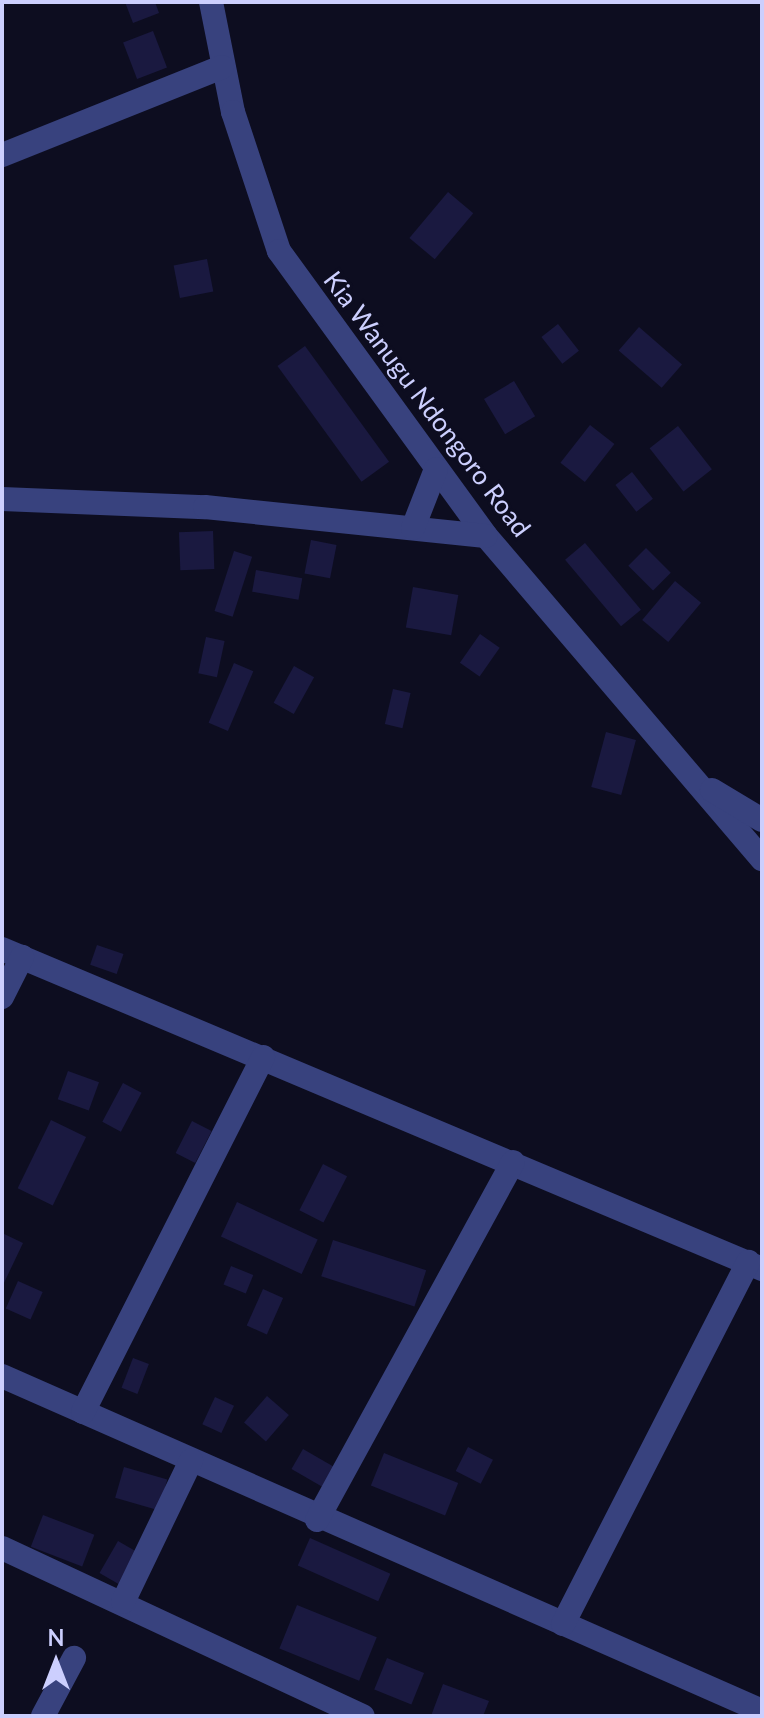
<!DOCTYPE html>
<style>
body{margin:0}
#map{position:relative;width:764px;height:1718px;overflow:hidden;background:#0d0d20;font-family:Lato,sans-serif}
div>[style]{position:absolute}
[style*='--x']{left:calc(var(--x)*1px);top:calc(var(--y)*1px);width:calc(var(--w)*1px);rotate:calc(var(--a)*1deg)}
.building>*{inset:0;background:#1a1940;transform-origin:0 0}
.minor>*{height:24px;margin:-12px;padding:0 12px;transform-origin:12px;border-radius:12px;background:#38427e}
span{translate:-50% -50%;white-space:nowrap;text-align:center;line-height:1.15;-webkit-text-stroke:6px #0d0d20;paint-order:stroke}
.street-label{font-size:26px;color:#cccffe}
.frame{position:absolute;inset:0;border:4px solid #cccffe;pointer-events:none}
.north{position:absolute;left:16px;top:1622px;width:80px;height:80px;-webkit-text-stroke:6px #0d0d20;paint-order:stroke;rotate:0deg;font-size:22px;font-weight:700;line-height:32px;text-align:center;color:#cccffe}
.north::after{content:'';display:block;margin:auto;width:28px;height:36px;background:#cccffe;clip-path:polygon(50% 0,100% 100%,50% 72%,0 100%)}
</style>
<div id="map">
<div class="building">
<i style="clip-path:polygon(125px 2px,155px 2px,159px 13px,133px 23px)"></i>
<i style="left:153px;top:31px;width:39px;height:32px;rotate:69deg"></i>
<i style="left:448px;top:192px;width:33px;height:60px;rotate:40deg"></i>
<i style="left:207px;top:259px;width:33px;height:34px;rotate:79deg"></i>
<i style="left:558px;top:324px;width:34px;height:21px;rotate:52deg"></i>
<i style="left:639px;top:327px;width:57px;height:31px;rotate:41deg"></i>
<i style="left:305px;top:346px;width:143px;height:34px;rotate:54deg"></i>
<i style="left:514px;top:381px;width:41px;height:35px;rotate:59deg"></i>
<i style="left:590px;top:425px;width:31px;height:48px;rotate:38deg"></i>
<i style="left:678px;top:426px;width:55px;height:36px;rotate:52deg"></i>
<i style="left:632px;top:472px;width:34px;height:21px;rotate:52deg"></i>
<i style="left:213px;top:531px;width:38px;height:34px;rotate:88deg"></i>
<i style="left:311px;top:540px;width:26px;height:34px;rotate:11deg"></i>
<i style="left:585px;top:543px;width:87px;height:26px;rotate:50deg"></i>
<i style="left:646px;top:548px;width:35px;height:25px;rotate:45deg"></i>
<i style="left:234px;top:551px;width:19px;height:63px;rotate:18deg"></i>
<i style="left:256px;top:570px;width:47px;height:22px;rotate:10deg"></i>
<i style="left:675px;top:581px;width:34px;height:51px;rotate:40deg"></i>
<i style="left:413px;top:587px;width:46px;height:41px;rotate:10deg"></i>
<i style="left:480px;top:634px;width:24px;height:35px;rotate:35deg"></i>
<i style="left:206px;top:637px;width:19px;height:37px;rotate:12deg"></i>
<i style="left:234px;top:663px;width:21px;height:65px;rotate:23deg"></i>
<i style="left:294px;top:666px;width:23px;height:42px;rotate:29deg"></i>
<i style="left:393px;top:689px;width:18px;height:36px;rotate:13deg"></i>
<i style="left:606px;top:732px;width:31px;height:57px;rotate:15deg"></i>
<i style="left:97px;top:945px;width:28px;height:21px;rotate:19deg"></i>
<i style="left:68px;top:1071px;width:33px;height:30px;rotate:20deg"></i>
<i style="left:123px;top:1083px;width:21px;height:44px;rotate:28deg"></i>
<i style="left:51px;top:1120px;width:39px;height:76px;rotate:26deg"></i>
<i style="left:192px;top:1121px;width:22px;height:36px;rotate:27deg"></i>
<i style="left:323px;top:1164px;width:27px;height:52px;rotate:27deg"></i>
<i style="left:237px;top:1202px;width:89px;height:38px;rotate:25deg"></i>
<i style="clip-path:polygon(2px 1233px,23px 1243px,2px 1287px)"></i>
<i style="left:333px;top:1240px;width:98px;height:38px;rotate:18deg"></i>
<i style="left:231px;top:1266px;width:24px;height:20px;rotate:22deg"></i>
<i style="left:18px;top:1281px;width:27px;height:30px;rotate:24deg"></i>
<i style="left:263px;top:1289px;width:22px;height:40px;rotate:24deg"></i>
<i style="left:133px;top:1358px;width:17px;height:32px;rotate:21deg"></i>
<i style="left:267px;top:1396px;width:29px;height:35px;rotate:41deg"></i>
<i style="left:215px;top:1397px;width:21px;height:30px;rotate:25deg"></i>
<i style="left:468px;top:1447px;width:28px;height:27px;rotate:27deg"></i>
<i style="left:303px;top:1449px;width:39px;height:23px;rotate:30deg"></i>
<i style="left:384px;top:1453px;width:80px;height:35px;rotate:22deg"></i>
<i style="left:124px;top:1467px;width:45px;height:32px;rotate:16deg"></i>
<i style="left:43px;top:1515px;width:55px;height:34px;rotate:21deg"></i>
<i style="left:310px;top:1538px;width:88px;height:30px;rotate:24deg"></i>
<i style="left:118px;top:1541px;width:28px;height:37px;rotate:30deg"></i>
<i style="left:297px;top:1605px;width:86px;height:47px;rotate:22deg"></i>
<i style="left:387px;top:1658px;width:40px;height:34px;rotate:22deg"></i>
<i style="clip-path:polygon(443px 1684px,489px 1701px,483px 1716px,431px 1716px)"></i>
</div>
<div class="minor">
<i style="--x:211;--y:2;--w:112;--a:78.7"></i>
<i style="--x:233;--y:112;--w:146;--a:71.7"></i>
<i style="--x:279;--y:251;--w:352;--a:54"></i>
<i style="--x:486;--y:536;--w:425;--a:49.5"></i>
<i style="--x:2;--y:155;--w:237;--a:-21.8"></i>
<i style="--x:2;--y:499;--w:203;--a:2.3"></i>
<i style="--x:205;--y:507;--w:282;--a:5.9"></i>
<i style="--x:413;--y:528;--w:63;--a:-68.7"></i>
<i style="--x:712;--y:790;--w:58;--a:31"></i>
<i style="--x:2;--y:949;--w:825;--a:22.83"></i>
<i style="--x:2;--y:997;--w:45;--a:-63.4"></i>
<i style="--x:2;--y:1376;--w:831;--a:23.79"></i>
<i style="--x:83;--y:1412;--w:398;--a:-63.1"></i>
<i style="--x:317;--y:1520;--w:408;--a:-61.3"></i>
<i style="--x:2;--y:1548;--w:398;--a:25"></i>
<i style="--x:123;--y:1602;--w:157;--a:-64.3"></i>
<i style="--x:563;--y:1624;--w:407;--a:-62.9"></i>
<i style="--x:43;--y:1716;--w:66;--a:-61.9"></i>
</div>
<div class="street-label">
<span style="left:427px;top:404px;rotate:53deg">Kia Wanugu Ndongoro Road</span>
</div>
<div class="frame"></div>
<div class="north">N</div>
</div>
